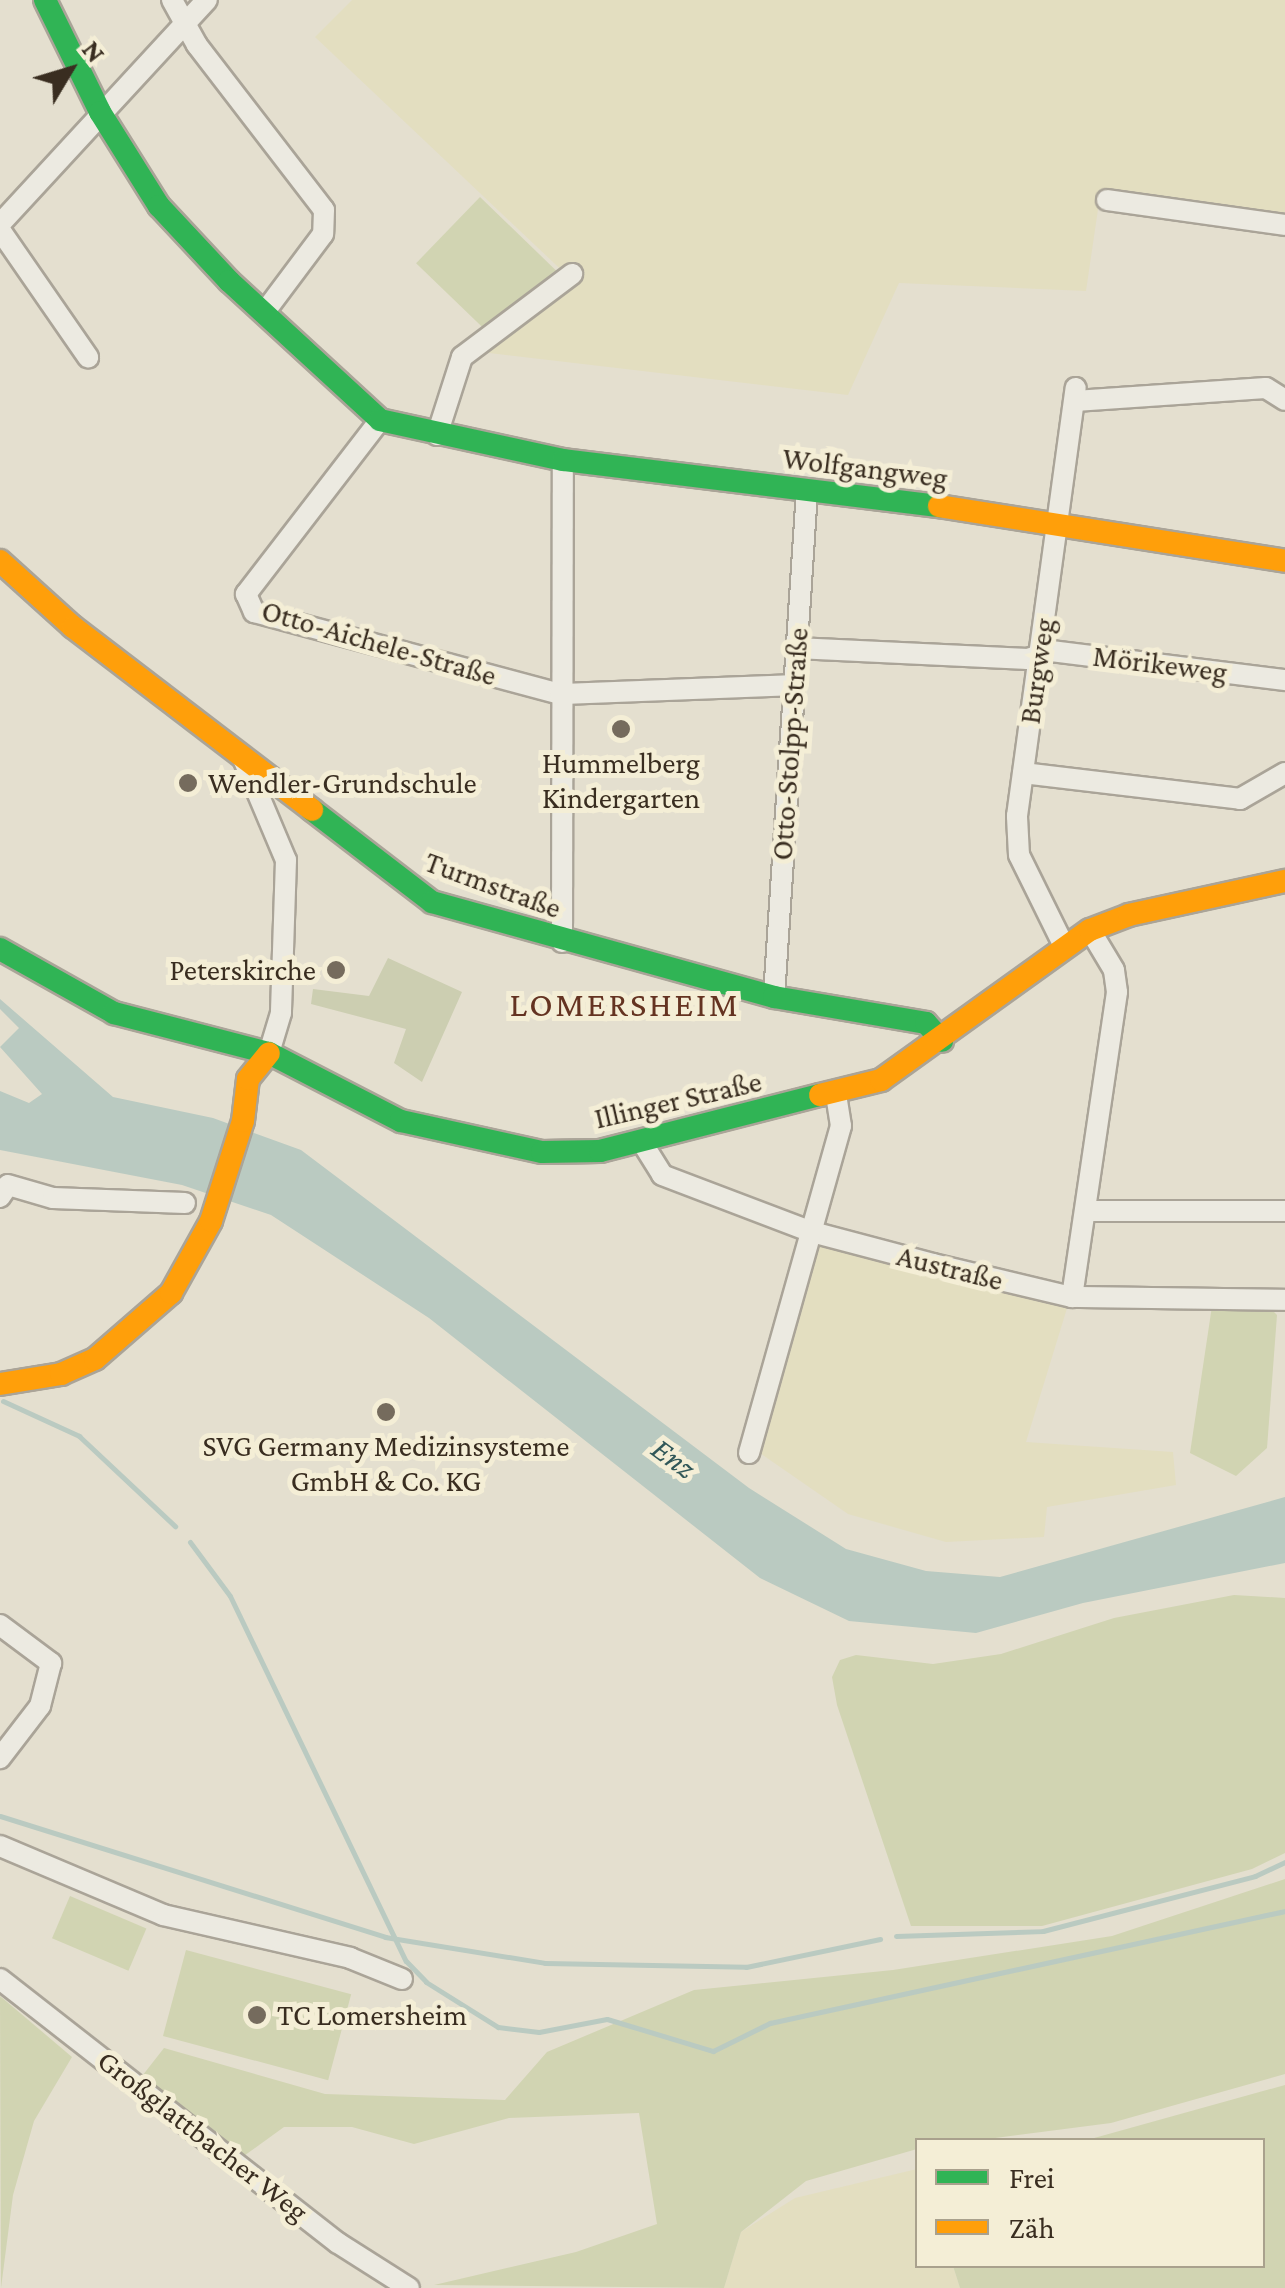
<!DOCTYPE html>
<meta charset="utf-8">
<style>
body{margin:0}
#map{position:relative;width:1285px;height:2288px;overflow:hidden;background:#e4dfcf;font-family:"Crimson Pro",serif}
div>[style]{position:absolute}
[style*='--x']{left:calc(var(--x)*1px);top:calc(var(--y)*1px);width:calc(var(--w)*1px);rotate:calc(var(--a)*1deg)}
.farmland>*{inset:0;background:#e3dec0}
.green>*{inset:0;background:#d1d4b2;transform-origin:0 0}
.cemetery>*{inset:0;background:#ccceb1}
.water>*{inset:0;background:#bacac1}
.stream>*{height:5px;margin:-2.5px;padding:0 2.5px;transform-origin:2.5px;border-radius:2.5px;background:#bacac1}
.roads{filter:drop-shadow(2px 0 #aaa498) drop-shadow(-2px 0 #aaa498) drop-shadow(0 2px #aaa498) drop-shadow(0 -2px #aaa498)}
.street>*{height:20px;margin:-10px;padding:0 10px;transform-origin:10px;border-radius:10px;background:#eceae1}
.fast>*{height:22px;margin:-11px;padding:0 11px;transform-origin:11px;border-radius:11px;background:#30b455}
.slow>*{height:22px;margin:-11px;padding:0 11px;transform-origin:11px;border-radius:11px;background:#ff9f0a}
.dots>*{width:28px;height:28px;translate:-50% -50%;box-sizing:border-box;border:5px solid #f4eed6;border-radius:50%}
span{translate:-50% -50%;white-space:nowrap;text-align:center;line-height:1.15;-webkit-text-stroke:10px #f4eed6;paint-order:stroke}
.street-label{font-size:30px;color:#392d20}
.poi-label{font-size:30px;color:#392d20}
.left{translate:0 -50%;text-align:left}
.right{translate:-100% -50%;text-align:right}
.water-label{font-size:32px;color:#305758;font-style:italic}
.quarter-label{font-size:35px;color:#643321;letter-spacing:2.5px}
.legend{position:absolute;left:915px;top:2138px;width:350px;height:130px;box-sizing:border-box;background:#f4eed6;border:2px solid #a9a18d;margin:0;padding:12px 18px;list-style:none;font-size:30px;color:#392d20}
.legend li{display:flex;align-items:center;gap:20px;height:50px}
.legend b{width:50px;border:2px solid #a9a18d}
.north{position:absolute;left:20px;top:20px;width:100px;height:100px;-webkit-text-stroke:8px #f4eed6;paint-order:stroke;rotate:52deg;font-size:28px;font-weight:700;line-height:40px;text-align:center;color:#392d20}
.north::after{content:'';display:block;margin:auto;width:35px;height:45px;background:#392d20;clip-path:polygon(50% 0,100% 100%,50% 72%,0 100%)}
</style>
<div id="map">
<div class="farmland">
<i style="clip-path:polygon(352px 0,1285px 0,1285px 216px,1101px 189px,1086px 291px,899px 283px,848px 395px,481px 352px,573px 281px,315px 37px)"></i>
<i style="clip-path:polygon(826px 1241px,1068px 1305px,1026px 1442px,1173px 1452px,1176px 1485px,1047px 1507px,1044px 1537px,946px 1542px,848px 1514px,757px 1451px,812px 1250px)"></i>
<i style="clip-path:polygon(917px 2169px,918px 2266px,953px 2266px,960px 2288px,724px 2288px,741px 2232px,795px 2198px)"></i>
</div>
<div class="green">
<i style="left:480px;top:197px;width:106px;height:92px;rotate:44deg"></i>
<i style="clip-path:polygon(1212px 1306px,1269px 1307px,1277px 1315px,1267px 1448px,1236px 1476px,1190px 1453px)"></i>
<i style="clip-path:polygon(1234px 1595px,1285px 1598px,1285px 1853px,1252px 1869px,1042px 1926px,911px 1926px,837px 1705px,832px 1677px,840px 1660px,856px 1655px,933px 1664px,1001px 1654px,1114px 1618px)"></i>
<i style="clip-path:polygon(1285px 1879px,1285px 2074px,1111px 2123px,980px 2140px,918px 2140px,917px 2149px,806px 2181px,741px 2232px,724px 2288px,434px 2285px,576px 2252px,657px 2224px,639px 2113px,509px 2118px,414px 2144px,352px 2127px,284px 2127px,241px 2158px,139px 2080px,164px 2048px,325px 2094px,505px 2100px,547px 2052px,694px 1990px,893px 1970px,1112px 1936px)"></i>
<i style="left:70px;top:1896px;width:83px;height:46px;rotate:23deg"></i>
<i style="left:186px;top:1950px;width:171px;height:89px;rotate:15deg"></i>
<i style="clip-path:polygon(0 1996px,72px 2057px,34px 2121px,13px 2195px,1px 2288px)"></i>
<i style="clip-path:polygon(1285px 2085px,1285px 2288px,960px 2288px,953px 2266px,1262px 2266px,1262px 2140px,1087px 2140px)"></i>
</div>
<div class="cemetery">
<i style="clip-path:polygon(388px 958px,462px 992px,422px 1082px,394px 1063px,406px 1029px,311px 1004px,313px 989px,369px 996px)"></i>
</div>
<div class="water">
<i style="clip-path:polygon(0 999px,113px 1097px,213px 1118px,301px 1150px,749px 1488px,846px 1549px,926px 1571px,1000px 1577px,1285px 1497px,1285px 1563px,1083px 1603px,976px 1633px,849px 1621px,760px 1578px,429px 1318px,271px 1215px,182px 1185px,0 1150px,0 1091px,29px 1103px,42px 1094px,0 1047px,19px 1028px,0 1009px)"></i>
</div>
<div class="stream">
<i style="--x:3;--y:1401;--w:84;--a:24.7"></i>
<i style="--x:79;--y:1436;--w:132;--a:43.2"></i>
<i style="--x:190;--y:1542;--w:67;--a:53.5"></i>
<i style="--x:230;--y:1596;--w:405;--a:64.3"></i>
<i style="--x:406;--y:1961;--w:29;--a:46"></i>
<i style="--x:426;--y:1982;--w:85;--a:32"></i>
<i style="--x:498;--y:2027;--w:41;--a:7"></i>
<i style="--x:539;--y:2032;--w:69;--a:-10.8"></i>
<i style="--x:607;--y:2019;--w:111;--a:16.8"></i>
<i style="--x:713;--y:2051;--w:64;--a:-26.2"></i>
<i style="--x:770;--y:2023;--w:527;--a:-12.27"></i>
<i style="--x:0;--y:1816;--w:404;--a:17.4"></i>
<i style="--x:385;--y:1937;--w:162;--a:9.2"></i>
<i style="--x:545;--y:1963;--w:201;--a:1.1"></i>
<i style="--x:746;--y:1967;--w:137;--a:-11.8"></i>
<i style="--x:896;--y:1936;--w:147;--a:-1.9"></i>
<i style="--x:1043;--y:1931;--w:219;--a:-14.5"></i>
<i style="--x:1255;--y:1876;--w:33;--a:-25"></i>
</div>
<div class="roads">
<div class="street">
<i style="--x:172;--y:0;--w:51;--a:60.9"></i>
<i style="--x:197;--y:45;--w:208;--a:52.4"></i>
<i style="--x:324;--y:210;--w:24;--a:92"></i>
<i style="--x:323;--y:234;--w:99;--a:126.8"></i>
<i style="--x:1107;--y:200;--w:180;--a:8"></i>
<i style="--x:0;--y:224;--w:305;--a:-47.3"></i>
<i style="--x:0;--y:230;--w:155;--a:55.3"></i>
<i style="--x:1075;--y:401;--w:191;--a:-3.9"></i>
<i style="--x:1266;--y:388;--w:22;--a:32"></i>
<i style="--x:380;--y:420;--w:220;--a:127.6"></i>
<i style="--x:246;--y:594;--w:20;--a:66"></i>
<i style="--x:254;--y:612;--w:317;--a:15"></i>
<i style="--x:560;--y:694;--w:233;--a:-2.2"></i>
<i style="--x:437;--y:435;--w:82;--a:-72.2"></i>
<i style="--x:462;--y:357;--w:138;--a:-37"></i>
<i style="--x:796;--y:648;--w:232;--a:2.7"></i>
<i style="--x:1028;--y:659;--w:24;--a:-19"></i>
<i style="--x:1051;--y:651;--w:236;--a:7.1"></i>
<i style="--x:242;--y:756;--w:113;--a:67.1"></i>
<i style="--x:286;--y:860;--w:153;--a:91.9"></i>
<i style="--x:281;--y:1013;--w:42;--a:106.7"></i>
<i style="--x:1023;--y:773;--w:219;--a:6.8"></i>
<i style="--x:1240;--y:799;--w:52;--a:-30"></i>
<i style="--x:562;--y:942;--w:482;--a:-89.9"></i>
<i style="--x:1063;--y:944;--w:99;--a:-116.3"></i>
<i style="--x:1019;--y:855;--w:39;--a:-93"></i>
<i style="--x:1017;--y:816;--w:432;--a:-82.2"></i>
<i style="--x:774;--y:997;--w:507;--a:-86.27"></i>
<i style="--x:643;--y:1144;--w:36;--a:58"></i>
<i style="--x:662;--y:1175;--w:160;--a:20.8"></i>
<i style="--x:812;--y:1232;--w:125;--a:14.8"></i>
<i style="--x:933;--y:1264;--w:143;--a:13.4"></i>
<i style="--x:1072;--y:1297;--w:213;--a:0.8"></i>
<i style="--x:0;--y:1197;--w:14;--a:-56"></i>
<i style="--x:8;--y:1185;--w:47;--a:16.1"></i>
<i style="--x:53;--y:1198;--w:132;--a:2.2"></i>
<i style="--x:1085;--y:1211;--w:200;--a:0"></i>
<i style="--x:1072;--y:1297;--w:308;--a:-81.6"></i>
<i style="--x:1117;--y:992;--w:22;--a:-98"></i>
<i style="--x:1114;--y:970;--w:47;--a:-121"></i>
<i style="--x:749;--y:1453;--w:340;--a:-74.3"></i>
<i style="--x:841;--y:1126;--w:33;--a:-99"></i>
<i style="--x:0;--y:1625;--w:64;--a:36.7"></i>
<i style="--x:51;--y:1663;--w:44;--a:104.3"></i>
<i style="--x:40;--y:1706;--w:66;--a:127.6"></i>
<i style="--x:0;--y:1846;--w:177;--a:22.9"></i>
<i style="--x:163;--y:1915;--w:192;--a:12.9"></i>
<i style="--x:350;--y:1958;--w:56;--a:22"></i>
<i style="--x:0;--y:1979;--w:429;--a:38"></i>
<i style="--x:338;--y:2243;--w:84;--a:32.4"></i>
</div>
<div class="fast">
<i style="--x:45;--y:0;--w:125;--a:63.8"></i>
<i style="--x:100;--y:112;--w:111;--a:57.9"></i>
<i style="--x:159;--y:206;--w:103;--a:47"></i>
<i style="--x:229;--y:281;--w:205;--a:42.6"></i>
<i style="--x:380;--y:420;--w:187;--a:12.3"></i>
<i style="--x:563;--y:460;--w:379;--a:7"></i>
<i style="--x:312;--y:810;--w:151;--a:37.5"></i>
<i style="--x:432;--y:902;--w:355;--a:15.5"></i>
<i style="--x:774;--y:997;--w:154;--a:9.7"></i>
<i style="--x:926;--y:1023;--w:24;--a:48"></i>
<i style="--x:0;--y:949;--w:131;--a:29.3"></i>
<i style="--x:114;--y:1013;--w:160;--a:14.5"></i>
<i style="--x:269;--y:1053;--w:148;--a:27.3"></i>
<i style="--x:401;--y:1121;--w:144;--a:12.4"></i>
<i style="--x:542;--y:1152;--w:58;--a:-1"></i>
<i style="--x:600;--y:1151;--w:227;--a:-14.3"></i>
</div>
<div class="slow">
<i style="--x:939;--y:506;--w:350;--a:9"></i>
<i style="--x:0;--y:561;--w:98;--a:42.1"></i>
<i style="--x:73;--y:627;--w:301;--a:37.4"></i>
<i style="--x:820;--y:1095;--w:63;--a:-13.8"></i>
<i style="--x:881;--y:1080;--w:257;--a:-35.7"></i>
<i style="--x:1090;--y:930;--w:42;--a:-21"></i>
<i style="--x:1129;--y:915;--w:160;--a:-12.3"></i>
<i style="--x:0;--y:1384;--w:62;--a:-9.3"></i>
<i style="--x:61;--y:1374;--w:37;--a:-24"></i>
<i style="--x:95;--y:1359;--w:101;--a:-41"></i>
<i style="--x:171;--y:1293;--w:82;--a:-60.9"></i>
<i style="--x:211;--y:1221;--w:105;--a:-72.3"></i>
<i style="--x:243;--y:1121;--w:42;--a:-83.2"></i>
<i style="--x:248;--y:1079;--w:33;--a:-51"></i>
</div>
</div>
<div class="dots">
<i style="left:621px;top:729px;background:#756b5d"></i>
<i style="left:188px;top:783px;background:#756b5d"></i>
<i style="left:336px;top:970px;background:#756b5d"></i>
<i style="left:386px;top:1412px;background:#756b5d"></i>
<i style="left:257px;top:2015px;background:#756b5d"></i>
</div>
<div class="street-label">
<span style="left:865px;top:468px;rotate:7deg">Wolfgangweg</span>
<span style="left:379px;top:643px;rotate:16deg">Otto-Aichele-Straße</span>
<span style="left:1160px;top:664px;rotate:7deg">Mörikeweg</span>
<span style="left:1037px;top:671px;rotate:-82deg">Burgweg</span>
<span style="left:790px;top:744px;rotate:-86deg">Otto-Stolpp-Straße</span>
<span style="left:493px;top:885px;rotate:20deg">Turmstraße</span>
<span style="left:678px;top:1100px;rotate:-13deg">Illinger Straße</span>
<span style="left:950px;top:1268px;rotate:14deg">Austraße</span>
<span style="left:203px;top:2136px;rotate:38deg">Großglattbacher Weg</span>
</div>
<div class="poi-label">
<span style="left:621px;top:780px">Hummelberg<br>Kindergarten</span>
<span class="left" style="left:208px;top:783px">Wendler-Grundschule</span>
<span class="right" style="left:316px;top:970px">Peterskirche</span>
<span style="left:386px;top:1463px">SVG Germany Medizinsysteme<br>GmbH &amp; Co. KG</span>
<span class="left" style="left:277px;top:2015px">TC Lomersheim</span>
</div>
<div class="water-label">
<span style="left:674px;top:1458px;rotate:36deg">Enz</span>
</div>
<div class="quarter-label">
<span style="left:625px;top:1005px">LOMERSHEIM</span>
</div>
<ul class="legend">
<li><b style="height:12px;background:#30b455"></b>Frei</li>
<li><b style="height:12px;background:#ff9f0a"></b>Zäh</li>
</ul>
<div class="north">N</div>
</div>
